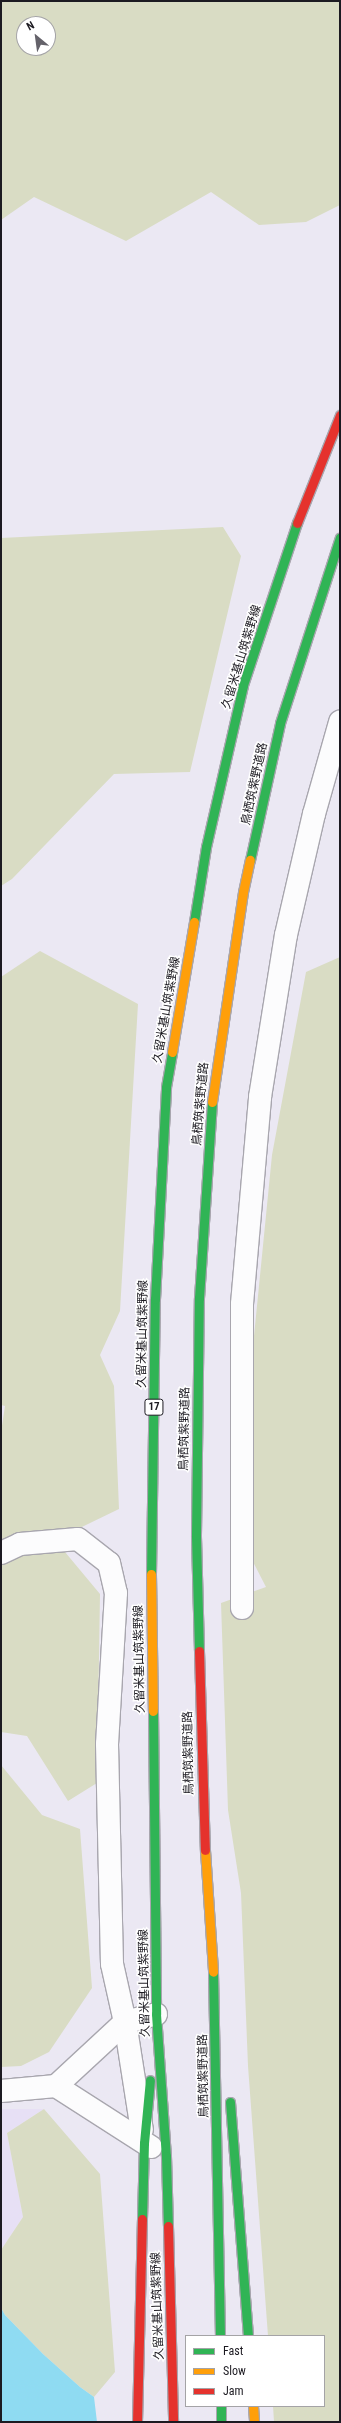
<!DOCTYPE html>
<meta charset="utf-8">
<style>
body{margin:0}
#map{position:relative;width:341px;height:2423px;overflow:hidden;background:#ebe8f3;font-family:"Roboto Condensed","Noto Sans JP",sans-serif}
div>[style]{position:absolute}
[style*='--x']{left:calc(var(--x)*1px);top:calc(var(--y)*1px);width:calc(var(--w)*1px);rotate:calc(var(--a)*1deg)}
.built>*{inset:0;background:#e7e0f5}
.green>*{inset:0;background:#d9dcc4}
.water>*{inset:0;background:#8fdbf2}
.roads{filter:drop-shadow(1px 0 #a8a6ae) drop-shadow(-1px 0 #a8a6ae) drop-shadow(0 1px #a8a6ae) drop-shadow(0 -1px #a8a6ae)}
.street>*{height:22px;margin:-11px;padding:0 11px;transform-origin:11px;border-radius:11px;background:#fcfcfd}
.fast>*{height:9px;margin:-4.5px;padding:0 4.5px;transform-origin:4.5px;border-radius:4.5px;background:#30b455}
.slow>*{height:9px;margin:-4.5px;padding:0 4.5px;transform-origin:4.5px;border-radius:4.5px;background:#ff9f0a}
.jam>*{height:9px;margin:-4.5px;padding:0 4.5px;transform-origin:4.5px;border-radius:4.5px;background:#e5322d}
span{translate:-50% -50%;white-space:nowrap;text-align:center;line-height:1.15;-webkit-text-stroke:3px #fff;paint-order:stroke}
.shield-label span{padding:1px 3px;background:#fff;border:1px solid;border-radius:3px;-webkit-text-stroke-width:0}
.shield-label{font-size:11px;color:#1c1a21;font-weight:700}
.street-label{font-size:12px;color:#1c1a21}
.frame{position:absolute;inset:0;border:2px solid #1c1a21;pointer-events:none}
.legend{position:absolute;left:185px;top:2335px;width:140px;height:72px;box-sizing:border-box;background:#fff;border:1px solid #a4a3a6;margin:0;padding:5px 7px;list-style:none;font-size:12px;color:#1c1a21}
.legend li{display:flex;align-items:center;gap:8px;height:20px}
.legend b{width:20px;border:1px solid #a4a3a6}
.north{position:absolute;left:16px;top:16px;width:40px;height:40px;box-sizing:border-box;background:#fff;border:1px solid #a4a3a6;border-radius:50%;rotate:331deg;font-size:11px;font-weight:700;line-height:16px;text-align:center;color:#1c1a21}
.north::after{content:'';display:block;margin:auto;width:14px;height:18px;background:#64626a;clip-path:polygon(50% 0,100% 100%,50% 72%,0 100%)}
</style>
<div id="map">
<div class="built">
<i style="clip-path:polygon(1px 2109px,44px 2109px,7px 2133px,23px 2217px,1px 2250px)"></i>
</div>
<div class="green">
<i style="clip-path:polygon(evenodd,1px 1px,340px 1px,340px 205px,306px 222px,259px 225px,211px 192px,126px 241px,34px 197px,1px 220px,1px 1px,24px 24px,48px 24px,48px 48px,24px 48px,24px 24px)"></i>
<i style="clip-path:polygon(223px 527px,241px 556px,190px 772px,114px 774px,12px 879px,1px 886px,1px 538px)"></i>
<i style="clip-path:polygon(40px 951px,138px 1004px,120px 1311px,100px 1355px,114px 1386px,119px 1509px,55px 1540px,100px 1594px,97px 1783px,68px 1801px,27px 1736px,1px 1732px,1px 1432px,5px 1406px,1px 1405px,1px 977px)"></i>
<i style="clip-path:polygon(340px 957px,340px 2422px,274px 2422px,273px 2406px,324px 2406px,324px 2336px,268px 2336px,248px 2066px,241px 1893px,228px 1810px,221px 1603px,266px 1587px,250px 1556px,253px 1346px,272px 1155px,306px 972px)"></i>
<i style="clip-path:polygon(1px 1765px,42px 1815px,80px 1829px,92px 1988px,49px 2052px,21px 2066px,1px 2067px)"></i>
<i style="clip-path:polygon(44px 2109px,100px 2174px,115px 2372px,94px 2397px,80px 2387px,43px 2354px,5px 2315px,1px 2308px,1px 2250px,23px 2217px,7px 2133px)"></i>
</div>
<div class="water">
<i style="clip-path:polygon(1px 2308px,5px 2315px,43px 2354px,80px 2387px,94px 2397px,97px 2422px,1px 2422px)"></i>
</div>
<div class="roads">
<div class="street">
<i style="--x:1;--y:1553;--w:21;--a:-25"></i>
<i style="--x:20;--y:1544;--w:58;--a:-4.9"></i>
<i style="--x:78;--y:1539;--w:39;--a:38"></i>
<i style="--x:109;--y:1563;--w:31;--a:77"></i>
<i style="--x:116;--y:1593;--w:151;--a:93.4"></i>
<i style="--x:107;--y:1744;--w:220;--a:88.7"></i>
<i style="--x:112;--y:1964;--w:59;--a:77.4"></i>
<i style="--x:125;--y:2022;--w:109;--a:81.1"></i>
<i style="--x:242;--y:1608;--w:304;--a:-90"></i>
<i style="--x:242;--y:1304;--w:208;--a:-85"></i>
<i style="--x:260;--y:1097;--w:164;--a:-80.9"></i>
<i style="--x:286;--y:935;--w:124;--a:-77"></i>
<i style="--x:314;--y:814;--w:96;--a:-74.2"></i>
<i style="--x:1;--y:2091;--w:55;--a:-5.2"></i>
<i style="--x:151;--y:2147;--w:113;--a:-147.3"></i>
<i style="--x:56;--y:2086;--w:94;--a:-42.8"></i>
<i style="--x:125;--y:2022;--w:32;--a:-14"></i>
</div>
<div class="fast">
<i style="--x:250;--y:860;--w:140;--a:-77.6"></i>
<i style="--x:280;--y:723;--w:195;--a:-72.1"></i>
<i style="--x:194;--y:922;--w:76;--a:-80.9"></i>
<i style="--x:206;--y:847;--w:166;--a:-77.1"></i>
<i style="--x:243;--y:685;--w:171;--a:-71.6"></i>
<i style="--x:151;--y:1574;--w:275;--a:-89.2"></i>
<i style="--x:155;--y:1299;--w:212;--a:-87"></i>
<i style="--x:166;--y:1087;--w:36;--a:-80"></i>
<i style="--x:199;--y:1651;--w:116;--a:-91.5"></i>
<i style="--x:196;--y:1535;--w:237;--a:-89.3"></i>
<i style="--x:199;--y:1298;--w:196;--a:-86.2"></i>
<i style="--x:153;--y:1711;--w:303;--a:89.4"></i>
<i style="--x:156;--y:2014;--w:142;--a:86"></i>
<i style="--x:166;--y:2156;--w:70;--a:88.4"></i>
<i style="--x:213;--y:1972;--w:364;--a:88.9"></i>
<i style="--x:230;--y:2102;--w:235;--a:85.6"></i>
<i style="--x:142;--y:2219;--w:76;--a:-88.5"></i>
<i style="--x:144;--y:2143;--w:63;--a:-84.6"></i>
<i style="--x:221;--y:2406;--w:16;--a:90"></i>
</div>
<div class="slow">
<i style="--x:172;--y:1052;--w:132;--a:-80.4"></i>
<i style="--x:212;--y:1102;--w:212;--a:-81.6"></i>
<i style="--x:243;--y:892;--w:33;--a:-78"></i>
<i style="--x:151;--y:1574;--w:137;--a:89.2"></i>
<i style="--x:205;--y:1850;--w:122;--a:86.2"></i>
<i style="--x:253;--y:2406;--w:16;--a:86"></i>
</div>
<div class="jam">
<i style="--x:297;--y:523;--w:116;--a:-68.3"></i>
<i style="--x:199;--y:1651;--w:199;--a:88.3"></i>
<i style="--x:168;--y:2226;--w:196;--a:88.5"></i>
<i style="--x:137;--y:2422;--w:203;--a:-88.6"></i>
</div>
</div>
<div class="shield-label">
<span style="left:154px;top:1407px">17</span>
</div>
<div class="street-label">
<span style="left:242px;top:657px;rotate:-73deg">久留米基山筑紫野線</span>
<span style="left:255px;top:784px;rotate:-78deg">鳥栖筑紫野道路</span>
<span style="left:167px;top:1010px;rotate:-80deg">久留米基山筑紫野線</span>
<span style="left:201px;top:1104px;rotate:-85deg">鳥栖筑紫野道路</span>
<span style="left:143px;top:1334px;rotate:-89deg">久留米基山筑紫野線</span>
<span style="left:185px;top:1429px;rotate:-89deg">鳥栖筑紫野道路</span>
<span style="left:140px;top:1659px;rotate:-91deg">久留米基山筑紫野線</span>
<span style="left:189px;top:1753px;rotate:-91deg">鳥栖筑紫野道路</span>
<span style="left:145px;top:1983px;rotate:-91deg">久留米基山筑紫野線</span>
<span style="left:204px;top:2076px;rotate:-91deg">鳥栖筑紫野道路</span>
<span style="left:158px;top:2306px;rotate:-92deg">久留米基山筑紫野線</span>
</div>
<div class="frame"></div>
<ul class="legend">
<li><b style="height:5px;background:#30b455"></b>Fast</li>
<li><b style="height:5px;background:#ff9f0a"></b>Slow</li>
<li><b style="height:5px;background:#e5322d"></b>Jam</li>
</ul>
<div class="north">N</div>
</div>
